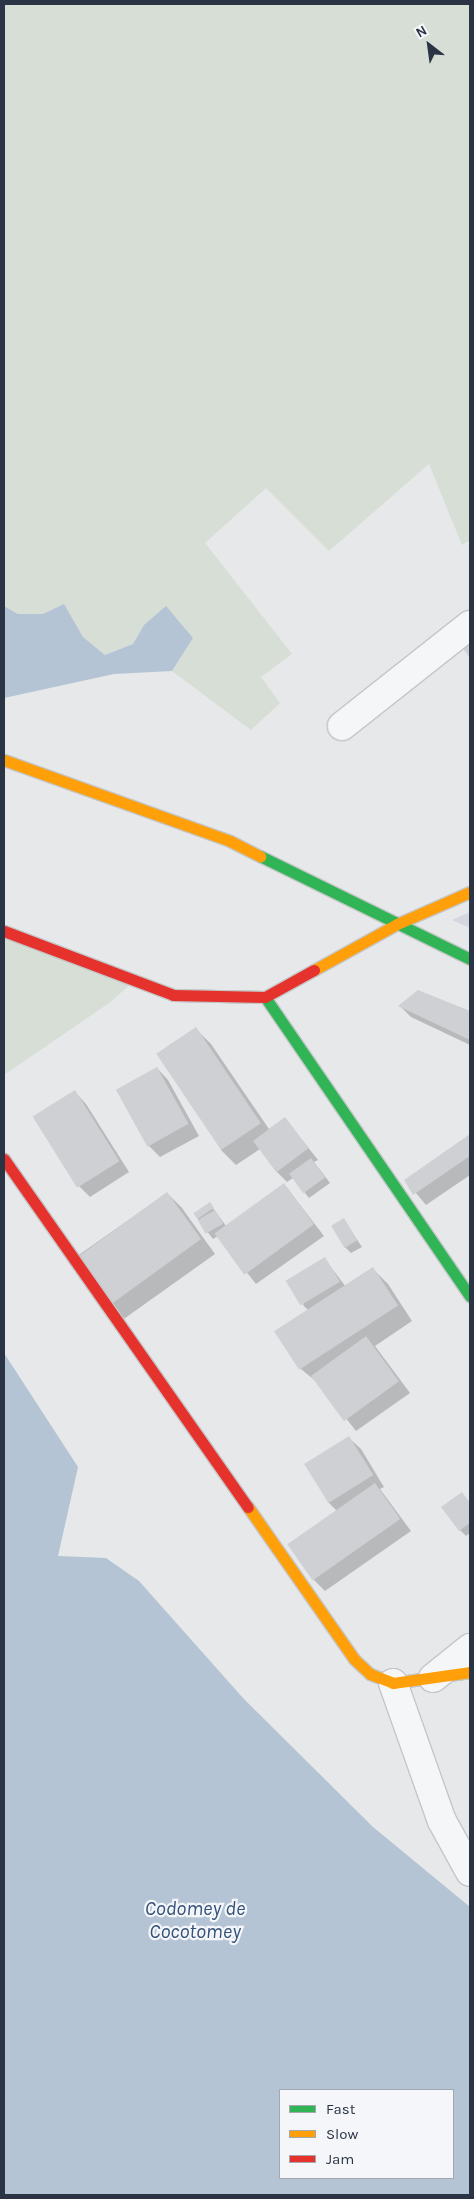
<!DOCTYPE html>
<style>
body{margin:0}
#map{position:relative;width:474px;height:2199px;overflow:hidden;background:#e6e8ea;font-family:Karla,sans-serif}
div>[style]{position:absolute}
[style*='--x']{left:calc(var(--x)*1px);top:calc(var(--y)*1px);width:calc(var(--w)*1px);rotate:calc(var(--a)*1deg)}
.built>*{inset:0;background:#d4d7dd}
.green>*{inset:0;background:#d6ded6}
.water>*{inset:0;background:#b4c4d5}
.shadow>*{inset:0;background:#0003}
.building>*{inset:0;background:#ced0d3;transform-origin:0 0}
.roads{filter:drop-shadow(1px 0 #c4c6c8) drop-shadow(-1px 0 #c4c6c8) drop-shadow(0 1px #c4c6c8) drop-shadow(0 -1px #c4c6c8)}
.street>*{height:28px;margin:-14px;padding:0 14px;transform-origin:14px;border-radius:14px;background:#f5f6f7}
.fast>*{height:11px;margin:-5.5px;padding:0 5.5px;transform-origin:5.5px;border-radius:5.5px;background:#30b455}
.slow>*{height:11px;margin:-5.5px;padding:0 5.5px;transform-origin:5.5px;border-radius:5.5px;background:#ff9f0a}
.jam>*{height:11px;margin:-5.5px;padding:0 5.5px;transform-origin:5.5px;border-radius:5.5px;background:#e5322d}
span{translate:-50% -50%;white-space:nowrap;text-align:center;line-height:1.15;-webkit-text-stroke:4.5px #f4f6f9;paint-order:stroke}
.water-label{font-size:20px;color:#34527a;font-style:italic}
.frame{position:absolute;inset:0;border:5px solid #2b3445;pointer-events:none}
.legend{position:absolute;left:279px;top:2089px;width:175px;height:90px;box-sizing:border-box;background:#f4f6f9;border:1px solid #a4a8b1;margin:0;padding:6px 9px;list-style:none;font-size:15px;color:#2b3445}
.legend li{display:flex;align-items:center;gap:10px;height:25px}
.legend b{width:25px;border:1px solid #a4a8b1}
.north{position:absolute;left:404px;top:20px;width:50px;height:50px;-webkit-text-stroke:4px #f4f6f9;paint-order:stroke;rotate:330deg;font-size:14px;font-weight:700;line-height:20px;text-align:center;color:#2b3445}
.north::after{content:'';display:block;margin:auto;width:18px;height:22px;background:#2b3445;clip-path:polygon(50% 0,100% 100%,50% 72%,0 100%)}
</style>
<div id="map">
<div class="built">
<i style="clip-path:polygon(470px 912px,470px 928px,452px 920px)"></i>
</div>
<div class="green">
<i style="clip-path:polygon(4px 4px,470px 4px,470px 540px,462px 545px,429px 464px,329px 551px,266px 488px,205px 543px,292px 654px,261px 677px,280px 703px,251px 730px,172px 671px,193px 638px,144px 625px,133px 644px,105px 655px,83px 637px,64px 604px,43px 614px,18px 614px,4px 606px)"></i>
<i style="clip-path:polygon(4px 931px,133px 982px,109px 1003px,4px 1075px)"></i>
</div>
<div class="water">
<i style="clip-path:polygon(64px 604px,83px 637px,105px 655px,133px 644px,144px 625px,166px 606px,193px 638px,172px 671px,114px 674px,4px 698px,4px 606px,18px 614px,43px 614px)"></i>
<i style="clip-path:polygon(evenodd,4px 1353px,78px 1467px,58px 1556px,106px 1558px,139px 1581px,243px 1698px,373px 1827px,470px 1907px,470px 2195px,4px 2195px,4px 1353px,280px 2090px,453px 2090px,453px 2178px,280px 2178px,280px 2090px)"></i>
</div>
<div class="shadow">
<i style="clip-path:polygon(418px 992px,470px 1013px,470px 1045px,411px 1017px,400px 1006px)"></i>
<i style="clip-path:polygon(196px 1029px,211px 1044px,269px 1129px,285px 1118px,318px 1160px,314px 1162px,330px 1183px,309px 1198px,293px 1178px,287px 1182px,275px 1170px,260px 1149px,236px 1165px,221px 1150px)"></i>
<i style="clip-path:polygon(157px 1068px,168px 1080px,199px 1136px,160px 1157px,149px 1146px)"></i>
<i style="clip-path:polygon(75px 1092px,86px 1104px,129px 1172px,90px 1197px,79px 1186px)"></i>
<i style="clip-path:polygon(470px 1136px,470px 1175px,426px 1205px,405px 1180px)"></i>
<i style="clip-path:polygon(284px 1184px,324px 1236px,256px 1284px,218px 1236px,213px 1239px,197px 1218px,210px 1204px,226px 1226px)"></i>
<i style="clip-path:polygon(167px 1193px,182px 1208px,215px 1254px,121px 1321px,73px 1259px)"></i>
<i style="clip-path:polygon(344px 1220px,362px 1247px,351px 1253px,345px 1247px)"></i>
<i style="clip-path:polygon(324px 1258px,346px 1287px,373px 1269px,388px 1284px,412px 1321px,375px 1346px,410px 1393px,356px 1431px,318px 1383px,301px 1369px,277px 1332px,309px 1311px,303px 1305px)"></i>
<i style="clip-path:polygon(349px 1438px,361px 1449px,384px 1487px,380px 1489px,411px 1531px,325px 1591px,314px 1580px,337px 1511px,328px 1502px)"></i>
<i style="clip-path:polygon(462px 1494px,470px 1503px,470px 1533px,466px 1536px,460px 1530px)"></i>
</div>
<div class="building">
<i style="clip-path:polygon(470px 639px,470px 658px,461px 646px)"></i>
<i style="clip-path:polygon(418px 990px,470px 1011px,470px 1040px,398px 1006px)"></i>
<i style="left:196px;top:1027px;width:116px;height:48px;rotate:56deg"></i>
<i style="left:157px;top:1067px;width:65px;height:47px;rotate:61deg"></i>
<i style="left:75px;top:1090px;width:84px;height:50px;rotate:58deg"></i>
<i style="left:285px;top:1117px;width:39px;height:40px;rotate:53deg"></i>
<i style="clip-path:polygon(470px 1134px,470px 1156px,413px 1195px,404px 1180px)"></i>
<i style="left:311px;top:1158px;width:24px;height:27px;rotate:54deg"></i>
<i style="left:284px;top:1183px;width:51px;height:86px;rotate:54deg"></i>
<i style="left:167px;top:1192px;width:58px;height:116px;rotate:54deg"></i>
<i style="left:210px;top:1202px;width:7px;height:20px;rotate:56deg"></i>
<i style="left:215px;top:1210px;width:16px;height:20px;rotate:60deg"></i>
<i style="left:344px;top:1218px;width:26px;height:15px;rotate:59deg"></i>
<i style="left:325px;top:1257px;width:29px;height:46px;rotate:59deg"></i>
<i style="left:373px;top:1267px;width:46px;height:118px;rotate:57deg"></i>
<i style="left:366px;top:1336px;width:56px;height:68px;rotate:54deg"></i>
<i style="left:349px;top:1436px;width:46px;height:53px;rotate:58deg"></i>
<i style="left:375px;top:1483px;width:44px;height:107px;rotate:55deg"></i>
<i style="clip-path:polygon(462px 1492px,470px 1503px,470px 1523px,459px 1531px,441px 1507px)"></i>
</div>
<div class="roads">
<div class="street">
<i style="--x:342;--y:726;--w:163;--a:-38.3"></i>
<i style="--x:433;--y:1678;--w:48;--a:-39"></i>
<i style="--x:393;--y:1683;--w:146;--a:70.5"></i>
<i style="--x:442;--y:1821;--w:58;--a:61.2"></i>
</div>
<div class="fast">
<i style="--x:260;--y:856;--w:234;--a:26.1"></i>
<i style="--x:265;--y:997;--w:363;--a:55.6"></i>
</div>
<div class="slow">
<i style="--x:4;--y:760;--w:240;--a:19.7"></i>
<i style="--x:230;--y:841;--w:34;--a:27"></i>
<i style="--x:314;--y:970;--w:95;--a:-29"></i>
<i style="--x:397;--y:924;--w:80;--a:-23.7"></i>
<i style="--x:248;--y:1507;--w:185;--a:55.1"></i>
<i style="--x:354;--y:1659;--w:22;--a:43"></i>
<i style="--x:370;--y:1674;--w:25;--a:21"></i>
<i style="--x:393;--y:1683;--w:78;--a:-8.1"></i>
</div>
<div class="jam">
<i style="--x:4;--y:931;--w:181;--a:20.7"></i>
<i style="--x:173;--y:995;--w:92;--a:1.2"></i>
<i style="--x:265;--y:997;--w:56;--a:-28.9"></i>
<i style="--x:4;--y:1159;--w:425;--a:55"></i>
</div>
</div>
<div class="water-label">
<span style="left:195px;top:1920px">Codomey de<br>Cocotomey</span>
</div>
<div class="frame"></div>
<ul class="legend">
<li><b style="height:6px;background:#30b455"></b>Fast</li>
<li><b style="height:6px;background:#ff9f0a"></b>Slow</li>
<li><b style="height:6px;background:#e5322d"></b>Jam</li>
</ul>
<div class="north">N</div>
</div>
